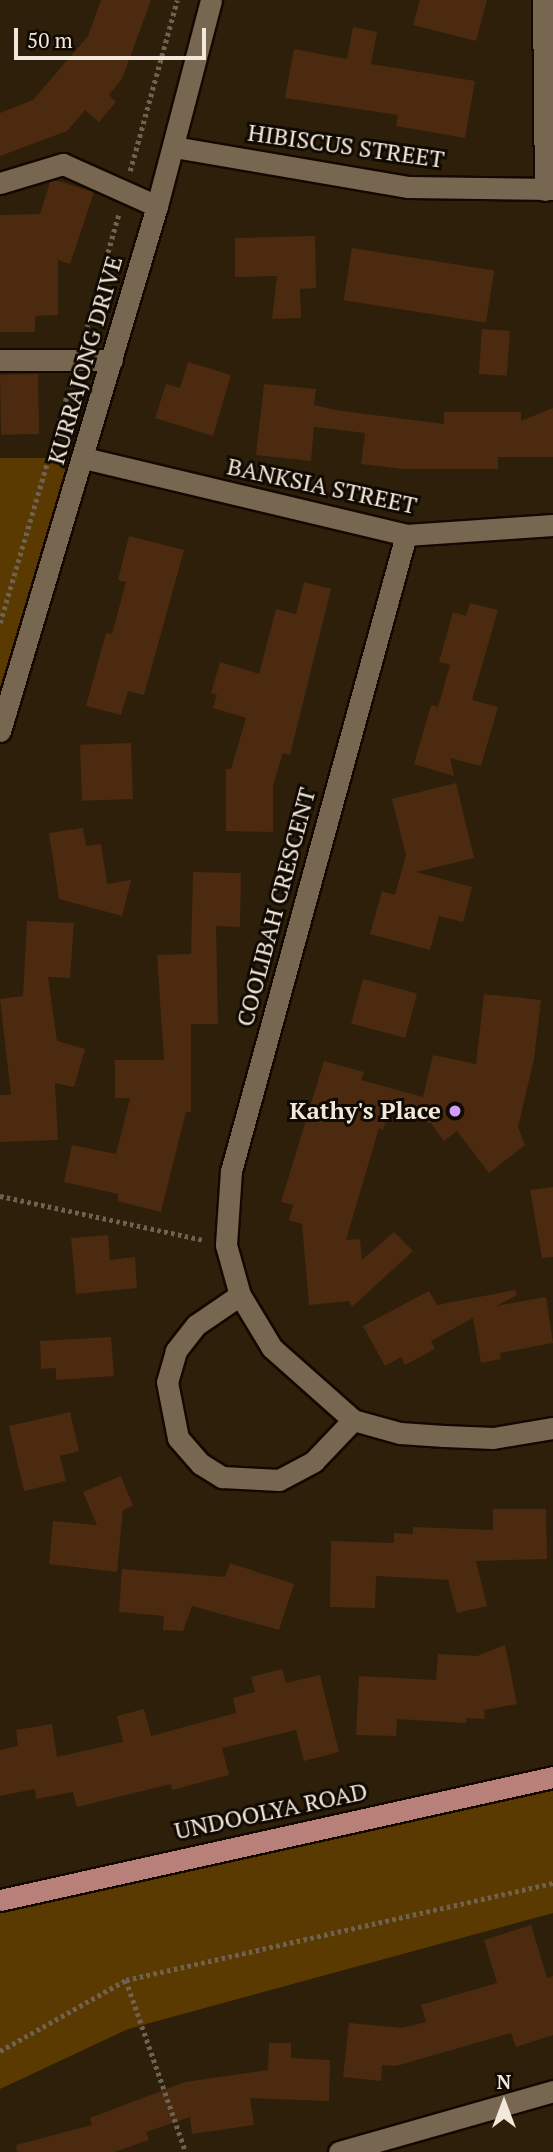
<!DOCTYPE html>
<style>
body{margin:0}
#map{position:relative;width:553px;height:2152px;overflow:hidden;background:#2d1f0a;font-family:"PT Serif",serif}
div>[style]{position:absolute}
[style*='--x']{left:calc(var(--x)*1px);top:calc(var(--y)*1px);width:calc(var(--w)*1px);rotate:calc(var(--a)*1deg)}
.green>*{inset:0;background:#5a3a00}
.building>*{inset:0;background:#4b2a10;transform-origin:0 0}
.path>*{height:4.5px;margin-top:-2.25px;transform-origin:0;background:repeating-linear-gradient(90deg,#6f6250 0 3.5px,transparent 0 7px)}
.roads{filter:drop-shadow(2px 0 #150800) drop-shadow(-2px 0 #150800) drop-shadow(0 2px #150800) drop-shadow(0 -2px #150800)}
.minor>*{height:21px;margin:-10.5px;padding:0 10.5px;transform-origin:10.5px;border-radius:10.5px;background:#786750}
.major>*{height:21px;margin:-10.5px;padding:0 10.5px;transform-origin:10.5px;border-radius:10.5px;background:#b78179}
.dots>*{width:19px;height:19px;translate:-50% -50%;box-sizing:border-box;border:4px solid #110a03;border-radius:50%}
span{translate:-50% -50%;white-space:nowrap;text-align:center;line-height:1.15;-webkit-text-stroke:6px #110a03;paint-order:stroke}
.street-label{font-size:24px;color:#f2e8db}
.poi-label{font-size:24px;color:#f2e8db;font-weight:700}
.right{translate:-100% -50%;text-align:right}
.north{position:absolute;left:469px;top:2068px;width:70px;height:70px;-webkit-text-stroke:5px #110a03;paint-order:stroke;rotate:0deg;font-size:19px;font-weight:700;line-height:28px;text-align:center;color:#f2e8db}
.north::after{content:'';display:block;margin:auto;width:24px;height:32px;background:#f2e8db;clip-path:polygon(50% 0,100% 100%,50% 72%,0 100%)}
.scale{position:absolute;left:14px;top:28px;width:192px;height:32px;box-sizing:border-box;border:4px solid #f2e8db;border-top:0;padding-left:9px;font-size:21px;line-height:24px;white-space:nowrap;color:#f2e8db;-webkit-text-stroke:5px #110a03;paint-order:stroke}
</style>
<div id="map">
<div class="green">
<i style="clip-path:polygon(0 458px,84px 458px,0 731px)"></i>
<i style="clip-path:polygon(553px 1777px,553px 1913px,128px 2029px,0 2089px,0 1902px)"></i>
</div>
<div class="building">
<i style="clip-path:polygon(101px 0,151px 0,122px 79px,109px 95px,116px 102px,99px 122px,85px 110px,67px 131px,0 156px,0 113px,33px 100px,88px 36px)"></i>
<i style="clip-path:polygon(420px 0,487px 0,476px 41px,413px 25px)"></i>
<i style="clip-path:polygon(353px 27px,377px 32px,371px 64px,475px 81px,465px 138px,396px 126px,398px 115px,285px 98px,294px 49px,347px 59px)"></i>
<i style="clip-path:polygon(55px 180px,94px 192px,70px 264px,58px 260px,58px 315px,35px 316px,35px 332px,0 332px,0 215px,40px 214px,50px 182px)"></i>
<i style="clip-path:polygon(315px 236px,316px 288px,300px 289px,301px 318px,272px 319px,277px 276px,235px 277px,235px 238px)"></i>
<i style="left:352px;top:248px;width:144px;height:53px;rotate:9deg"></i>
<i style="left:482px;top:329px;width:28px;height:45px;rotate:4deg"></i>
<i style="clip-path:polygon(188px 362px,231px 375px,213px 436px,155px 418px,166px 384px,180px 388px)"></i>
<i style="left:38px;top:374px;width:60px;height:38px;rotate:89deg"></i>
<i style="clip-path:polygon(264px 384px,316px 389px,314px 405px,335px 410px,444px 424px,444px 412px,521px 412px,521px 421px,553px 408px,553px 457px,498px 457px,498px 469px,403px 469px,361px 464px,365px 433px,314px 427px,311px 461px,256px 455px)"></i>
<i style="clip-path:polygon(129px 536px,184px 550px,144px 695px,128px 691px,121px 715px,86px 706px,106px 633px,112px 634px,126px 582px,118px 580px)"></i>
<i style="clip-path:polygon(304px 582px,331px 589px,290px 755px,283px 753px,273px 785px,273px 832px,226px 831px,226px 769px,231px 769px,246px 718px,213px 708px,217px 695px,211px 693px,220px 662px,259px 674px,276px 609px,296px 614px)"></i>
<i style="clip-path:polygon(470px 603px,498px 610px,472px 700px,498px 707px,481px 766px,450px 758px,454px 776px,414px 764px,431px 705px,438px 707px,450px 665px,439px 662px,453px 612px,466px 616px)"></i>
<i style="left:131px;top:743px;width:56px;height:51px;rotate:88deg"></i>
<i style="clip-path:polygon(456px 783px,474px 858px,416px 872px,472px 887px,463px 922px,439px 916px,430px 950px,370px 934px,382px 891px,395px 895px,406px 855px,392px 799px)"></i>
<i style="clip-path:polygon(83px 828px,86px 846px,101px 844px,107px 884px,131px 880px,122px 916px,59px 899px,49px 833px)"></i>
<i style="clip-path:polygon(193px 872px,241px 873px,240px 927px,216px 926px,218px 1024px,191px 1024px,191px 1112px,186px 1112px,161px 1212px,118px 1201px,118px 1194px,64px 1182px,72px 1145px,116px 1154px,130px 1098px,115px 1098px,115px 1060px,164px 1060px,157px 955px,191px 954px)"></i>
<i style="clip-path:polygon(27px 921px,74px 923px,70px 978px,48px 977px,57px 1041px,85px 1049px,74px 1087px,55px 1083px,58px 1140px,0 1142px,0 1095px,11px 1095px,0 999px,23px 996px)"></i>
<i style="left:363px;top:979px;width:56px;height:46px;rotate:15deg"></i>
<i style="clip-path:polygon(484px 994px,541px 1000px,534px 1059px,518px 1127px,525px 1145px,489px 1173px,457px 1131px,444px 1141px,431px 1123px,388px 1114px,383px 1130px,379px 1128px,346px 1240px,360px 1239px,362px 1260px,394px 1232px,413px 1251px,352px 1307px,349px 1301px,309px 1305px,302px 1224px,289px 1220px,293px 1205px,281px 1202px,324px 1061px,364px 1072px,361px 1080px,423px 1097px,433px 1055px,476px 1064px)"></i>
<i style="clip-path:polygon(553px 1187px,553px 1257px,542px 1258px,530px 1190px)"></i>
<i style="clip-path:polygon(108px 1235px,110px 1260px,135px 1257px,137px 1288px,76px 1294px,71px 1238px)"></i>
<i style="clip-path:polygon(515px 1290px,517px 1295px,496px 1306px,546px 1297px,553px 1343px,500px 1353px,501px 1359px,481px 1363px,473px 1318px,431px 1341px,435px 1349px,405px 1365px,401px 1357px,385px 1366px,363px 1326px,429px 1291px,437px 1305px)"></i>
<i style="clip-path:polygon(111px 1337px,114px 1376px,56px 1380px,56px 1368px,41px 1369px,40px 1341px)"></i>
<i style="clip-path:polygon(70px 1412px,79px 1451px,60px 1456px,66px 1481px,24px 1491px,9px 1426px)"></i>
<i style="clip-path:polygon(121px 1476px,133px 1506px,123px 1510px,117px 1572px,49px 1564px,53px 1521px,97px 1525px,83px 1492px)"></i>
<i style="clip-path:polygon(493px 1509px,546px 1509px,547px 1559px,476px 1561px,487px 1606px,457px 1613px,448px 1580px,376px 1576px,375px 1608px,330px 1607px,331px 1541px,394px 1543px,394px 1533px,413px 1534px,413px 1527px,493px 1530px)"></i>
<i style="clip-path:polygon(230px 1563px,294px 1584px,279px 1630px,192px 1606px,183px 1631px,163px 1630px,164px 1616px,119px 1612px,122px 1569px,225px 1577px)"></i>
<i style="clip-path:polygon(505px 1645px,517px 1704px,484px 1710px,485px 1719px,466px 1718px,466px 1723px,397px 1719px,396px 1736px,356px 1735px,359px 1676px,436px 1680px,438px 1654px,477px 1656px)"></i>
<i style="clip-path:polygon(282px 1669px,286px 1683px,320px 1675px,339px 1752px,304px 1761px,296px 1730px,222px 1748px,229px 1775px,172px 1790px,171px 1784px,77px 1807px,73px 1792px,36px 1799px,35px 1789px,0 1796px,0 1750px,18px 1746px,16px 1730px,52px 1724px,57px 1757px,123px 1742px,117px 1716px,144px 1709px,151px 1736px,236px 1713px,233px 1698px,255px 1692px,251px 1677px)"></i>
<i style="clip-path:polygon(531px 1925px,547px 1978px,553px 1976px,553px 2035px,516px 2047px,511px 2033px,396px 2066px,382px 2065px,381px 2081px,343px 2077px,349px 2023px,402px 2028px,426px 2022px,421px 2005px,497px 1983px,484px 1940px)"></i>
<i style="clip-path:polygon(269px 2043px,291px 2043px,291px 2058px,330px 2060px,329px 2101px,250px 2098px,254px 2125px,192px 2134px,190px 2117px,146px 2132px,149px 2140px,114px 2152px,17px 2152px,16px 2145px,92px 2125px,90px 2118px,185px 2082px,268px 2070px)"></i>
</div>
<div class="path">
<i style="--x:130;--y:171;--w:177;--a:-74.6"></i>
<i style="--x:83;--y:340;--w:132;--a:-74.2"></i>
<i style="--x:0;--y:623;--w:251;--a:-73.6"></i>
<i style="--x:0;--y:1196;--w:209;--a:12.2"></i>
<i style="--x:126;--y:1980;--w:182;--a:70.8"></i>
<i style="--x:0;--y:2051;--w:145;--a:-29.4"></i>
<i style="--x:126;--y:1980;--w:438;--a:-12.8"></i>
</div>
<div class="roads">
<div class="minor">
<i style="--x:543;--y:0;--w:190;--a:89.4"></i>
<i style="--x:174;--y:147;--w:238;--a:9.7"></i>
<i style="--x:409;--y:187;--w:144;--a:0.8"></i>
<i style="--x:0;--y:183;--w:66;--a:-16.8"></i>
<i style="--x:63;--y:164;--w:103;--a:24.1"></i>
<i style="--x:0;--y:360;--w:112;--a:0"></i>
<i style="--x:84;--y:458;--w:331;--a:13.4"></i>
<i style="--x:406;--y:535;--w:147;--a:-3.9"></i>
<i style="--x:406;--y:535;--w:660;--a:105.38"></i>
<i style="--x:231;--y:1171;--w:74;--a:93.9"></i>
<i style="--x:226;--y:1245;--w:52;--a:74.4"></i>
<i style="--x:240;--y:1295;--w:62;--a:58.9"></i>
<i style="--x:272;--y:1348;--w:108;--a:41.6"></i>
<i style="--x:353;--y:1420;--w:49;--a:15.5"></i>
<i style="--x:400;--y:1433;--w:44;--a:3.9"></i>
<i style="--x:444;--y:1436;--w:49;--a:2.3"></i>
<i style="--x:493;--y:1438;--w:61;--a:-9.5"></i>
<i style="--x:0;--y:731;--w:548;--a:-73.35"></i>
<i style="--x:157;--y:206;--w:213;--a:-75.3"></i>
<i style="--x:240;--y:1295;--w:53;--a:145.7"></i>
<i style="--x:196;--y:1325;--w:33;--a:128"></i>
<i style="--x:176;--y:1351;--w:32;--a:106"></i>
<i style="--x:167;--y:1382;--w:57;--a:78.9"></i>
<i style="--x:178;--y:1438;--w:35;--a:49"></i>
<i style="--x:201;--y:1464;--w:25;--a:32"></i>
<i style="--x:222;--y:1477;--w:57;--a:3"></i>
<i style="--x:279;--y:1480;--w:40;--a:-28"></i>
<i style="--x:314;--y:1461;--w:57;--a:-46.4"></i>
<i style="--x:339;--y:2152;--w:223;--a:-15.9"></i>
</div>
<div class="major">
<i style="--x:0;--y:1900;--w:567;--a:-12.54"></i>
</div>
</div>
<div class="dots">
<i style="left:455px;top:1111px;background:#d49cfb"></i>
</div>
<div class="street-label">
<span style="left:346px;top:146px;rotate:8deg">HIBISCUS STREET</span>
<span style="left:85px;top:360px;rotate:-74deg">KURRAJONG DRIVE</span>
<span style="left:322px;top:486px;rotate:12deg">BANKSIA STREET</span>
<span style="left:276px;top:907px;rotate:-75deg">COOLIBAH CRESCENT</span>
<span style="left:271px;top:1811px;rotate:-12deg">UNDOOLYA ROAD</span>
</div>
<div class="poi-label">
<span class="right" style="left:441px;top:1111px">Kathy's Place</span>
</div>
<div class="north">N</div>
<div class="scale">50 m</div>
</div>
